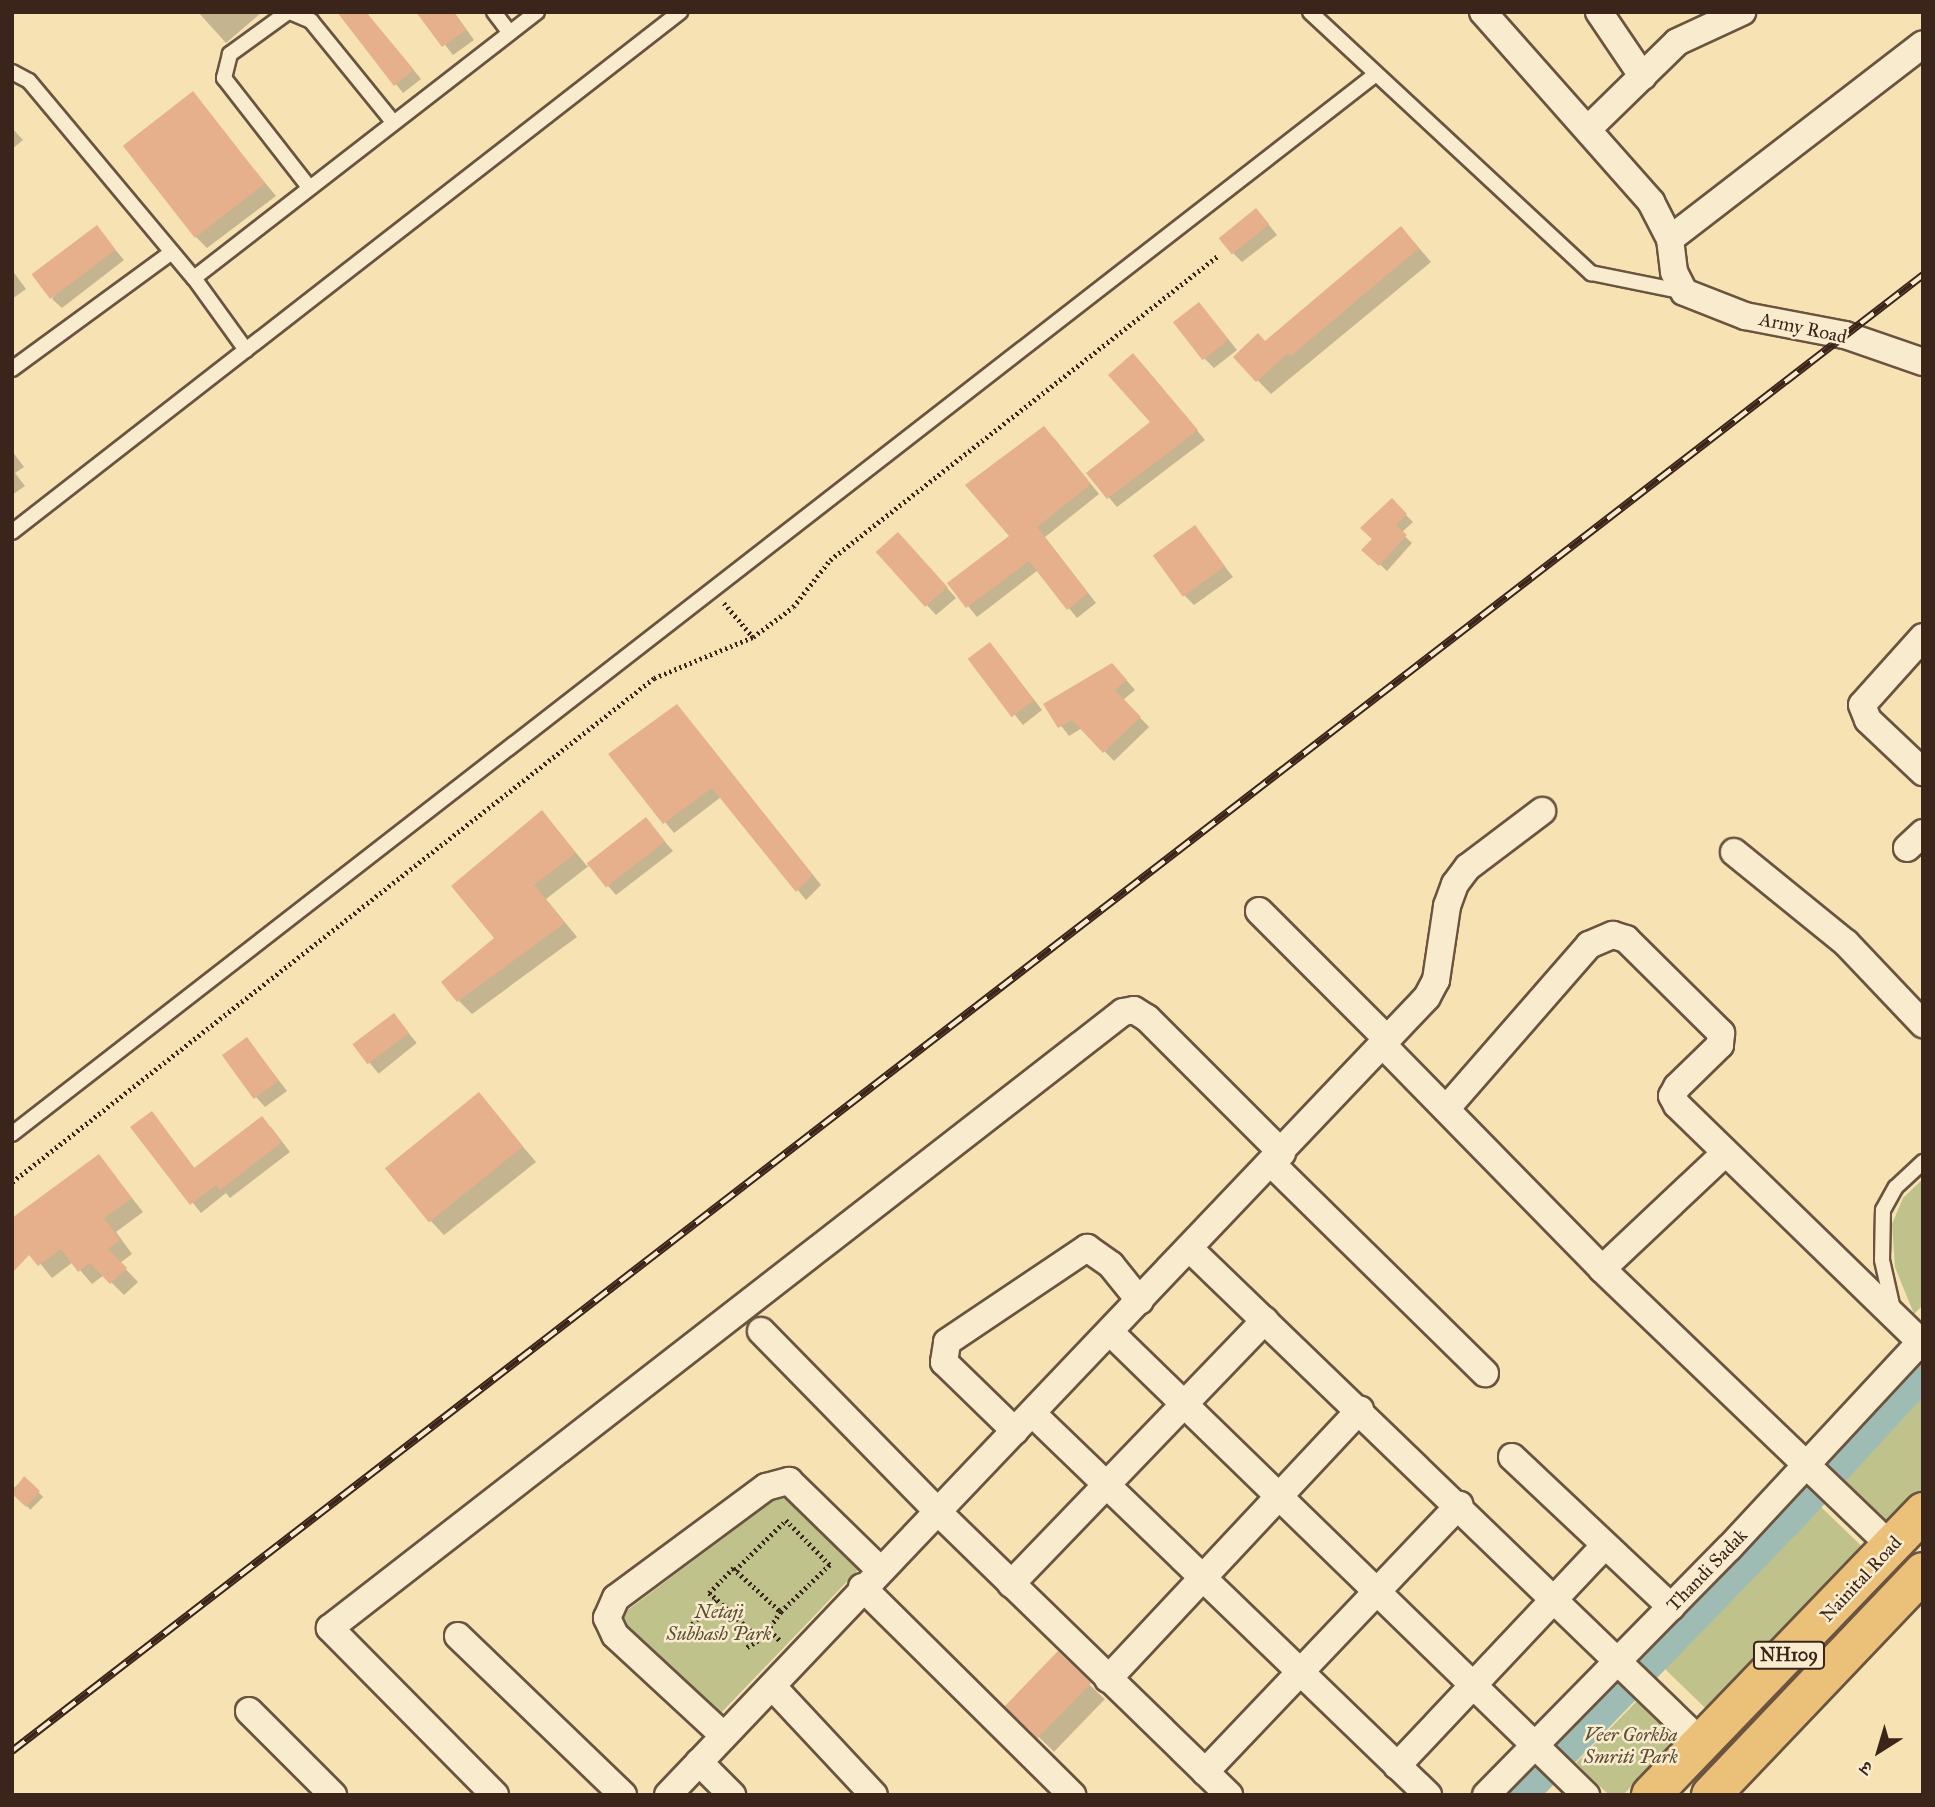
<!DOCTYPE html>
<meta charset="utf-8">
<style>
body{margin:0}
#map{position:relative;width:1935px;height:1807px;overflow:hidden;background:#f6e2b3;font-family:"IM FELL Great Primer","Noto Serif Devanagari",serif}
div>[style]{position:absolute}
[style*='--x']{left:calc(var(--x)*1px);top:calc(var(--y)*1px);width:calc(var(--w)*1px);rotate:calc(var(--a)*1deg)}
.green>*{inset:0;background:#bfc28a;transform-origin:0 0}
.shadow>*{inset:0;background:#0003;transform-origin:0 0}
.canal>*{height:28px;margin:-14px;padding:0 14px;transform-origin:14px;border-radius:14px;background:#9ebcb4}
.building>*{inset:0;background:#e6b08c;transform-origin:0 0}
.path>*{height:4.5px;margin-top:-2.25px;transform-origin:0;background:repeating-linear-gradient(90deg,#3b2419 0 2px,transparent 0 5.5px)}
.roads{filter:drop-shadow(2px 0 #6a5440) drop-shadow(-2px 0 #6a5440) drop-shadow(0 2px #6a5440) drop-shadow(0 -2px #6a5440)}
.service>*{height:14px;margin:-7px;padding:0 7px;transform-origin:7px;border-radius:7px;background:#f9ecce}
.minor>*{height:26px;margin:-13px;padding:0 13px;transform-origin:13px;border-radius:13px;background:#f9ecce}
.trunk>*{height:38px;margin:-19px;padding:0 19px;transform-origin:19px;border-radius:19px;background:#ebc17a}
.rail>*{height:8px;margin-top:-4px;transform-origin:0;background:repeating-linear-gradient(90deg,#f9ecce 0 16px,#3b2419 0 32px);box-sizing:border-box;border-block:2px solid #3b2419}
span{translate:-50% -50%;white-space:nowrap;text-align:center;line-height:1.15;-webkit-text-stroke:5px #f9ecce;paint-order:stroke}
.shield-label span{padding:2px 5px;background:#f9ecce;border:2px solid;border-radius:5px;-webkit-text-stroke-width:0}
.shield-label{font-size:18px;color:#3b2419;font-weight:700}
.street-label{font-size:19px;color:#3b2419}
.park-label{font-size:19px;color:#5c4c35;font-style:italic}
.frame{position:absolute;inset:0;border:14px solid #3b2419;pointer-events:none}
.north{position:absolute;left:1844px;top:1716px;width:70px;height:70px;-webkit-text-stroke:5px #f9ecce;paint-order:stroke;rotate:217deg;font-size:19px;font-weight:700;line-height:28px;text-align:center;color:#3b2419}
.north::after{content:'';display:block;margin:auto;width:24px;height:32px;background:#3b2419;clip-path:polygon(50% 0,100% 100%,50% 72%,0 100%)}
</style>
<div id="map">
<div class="green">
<i style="clip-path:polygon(1923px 1179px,1923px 1305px,1914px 1314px,1895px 1267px,1892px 1224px,1903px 1198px)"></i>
<i style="clip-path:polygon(1923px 1396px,1923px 1490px,1888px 1527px,1842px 1482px)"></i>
<i style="clip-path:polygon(781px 1495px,860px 1568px,720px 1714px,617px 1618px)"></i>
<i style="left:1820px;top:1506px;width:62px;height:225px;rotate:44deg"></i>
<i style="clip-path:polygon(1639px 1699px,1679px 1736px,1623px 1795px,1609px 1795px,1576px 1763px)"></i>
</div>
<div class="shadow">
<i style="clip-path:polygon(198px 12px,262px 12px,226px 43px)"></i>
<i style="clip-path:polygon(338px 12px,371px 12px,368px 15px,421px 79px,403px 93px)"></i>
<i style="clip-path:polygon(419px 12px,454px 12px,474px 40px,453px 55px)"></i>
<i style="clip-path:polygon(192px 94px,276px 196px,207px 248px,194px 235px)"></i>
<i style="clip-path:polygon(12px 128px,23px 140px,12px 149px)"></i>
<i style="clip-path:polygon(1265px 220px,1277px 235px,1242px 262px,1233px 253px)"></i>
<i style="clip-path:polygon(97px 228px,124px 260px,62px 308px,52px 299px)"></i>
<i style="clip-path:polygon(1414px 242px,1431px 262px,1271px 394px,1235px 357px,1265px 343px)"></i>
<i style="clip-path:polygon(12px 270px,26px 289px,12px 299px)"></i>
<i style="clip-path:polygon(1208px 314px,1237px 350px,1214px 368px,1205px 359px)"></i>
<i style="clip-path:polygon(1142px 364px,1205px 440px,1117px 507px,1088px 473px,1152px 422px)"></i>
<i style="clip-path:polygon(1054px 438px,1099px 494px,1045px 537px,1096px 603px,1077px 618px,1038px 570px,977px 617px,949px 583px,1011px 536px)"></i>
<i style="clip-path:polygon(12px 451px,24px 467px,15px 473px,25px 486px,12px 495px)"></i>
<i style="clip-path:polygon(1392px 501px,1413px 522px,1401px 533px,1412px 543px,1387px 571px,1364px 549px,1374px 539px)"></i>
<i style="clip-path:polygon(1195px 528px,1233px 577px,1194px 605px,1184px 595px)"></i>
<i style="clip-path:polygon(908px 544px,956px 598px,936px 615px,878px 552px)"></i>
<i style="clip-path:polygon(999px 654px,1042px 710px,1023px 725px,970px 659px)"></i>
<i style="clip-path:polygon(1121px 674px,1135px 690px,1123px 700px,1149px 727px,1114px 761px,1082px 728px,1069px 736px,1045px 705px)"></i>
<i style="clip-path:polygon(686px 716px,821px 885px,806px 900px,721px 797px,674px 833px,611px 755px)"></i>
<i style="clip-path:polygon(542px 812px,587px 866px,646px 820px,673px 851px,616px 895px,590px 865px,546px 899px,577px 937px,472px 1014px,459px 1001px,496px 939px)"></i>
<i style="left:394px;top:1015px;width:36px;height:49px;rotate:51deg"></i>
<i style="clip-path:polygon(247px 1039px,287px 1091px,265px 1107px,256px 1097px)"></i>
<i style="clip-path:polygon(479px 1095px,536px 1162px,444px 1235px,430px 1220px)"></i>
<i style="clip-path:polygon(152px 1113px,196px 1170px,271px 1127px,290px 1152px,230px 1198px,226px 1193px,201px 1213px,133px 1128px)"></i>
<i style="clip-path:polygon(99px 1156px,143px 1212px,116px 1232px,132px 1254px,120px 1263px,138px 1282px,124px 1295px,104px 1275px,92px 1284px,73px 1262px,52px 1278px,12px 1229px)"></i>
<i style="left:24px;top:1478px;width:27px;height:18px;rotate:45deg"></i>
<i style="left:1058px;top:1654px;width:65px;height:73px;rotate:44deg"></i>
</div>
<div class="canal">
<i style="--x:1524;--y:1795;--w:379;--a:-45.9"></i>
<i style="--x:1788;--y:1523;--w:200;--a:-47.4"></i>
</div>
<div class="building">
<i style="clip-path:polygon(337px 12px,366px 12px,414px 70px,394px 86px)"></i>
<i style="clip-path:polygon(416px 12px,453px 12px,466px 30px,442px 47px)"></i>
<i style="left:193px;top:91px;width:117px;height:89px;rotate:52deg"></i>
<i style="left:1256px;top:208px;width:21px;height:48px;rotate:51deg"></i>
<i style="left:97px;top:225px;width:31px;height:82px;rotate:53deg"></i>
<i style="clip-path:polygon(1401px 226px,1419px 248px,1291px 356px,1288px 353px,1256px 382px,1233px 357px,1258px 333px,1265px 341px)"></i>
<i style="left:1199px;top:302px;width:48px;height:33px;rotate:52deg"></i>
<i style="clip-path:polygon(1133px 353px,1198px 430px,1107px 499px,1086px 473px,1150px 422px,1108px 375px)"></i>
<i style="clip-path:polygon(1044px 426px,1091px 484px,1037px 527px,1088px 593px,1067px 610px,1029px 561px,966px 608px,947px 583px,1009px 536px,965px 485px)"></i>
<i style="clip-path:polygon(1392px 498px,1407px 514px,1396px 525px,1407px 535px,1379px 566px,1361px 550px,1372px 539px,1360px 528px)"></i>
<i style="left:1195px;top:525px;width:51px;height:52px;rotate:54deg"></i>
<i style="left:898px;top:532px;width:74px;height:30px;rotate:48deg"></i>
<i style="left:990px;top:642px;width:73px;height:28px;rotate:53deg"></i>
<i style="clip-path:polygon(1112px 663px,1127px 680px,1115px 690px,1141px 717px,1103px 753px,1072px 720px,1058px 728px,1043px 704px)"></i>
<i style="clip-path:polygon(677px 704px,813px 875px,796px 892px,712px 788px,663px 824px,608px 754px)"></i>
<i style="clip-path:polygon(542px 810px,576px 853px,534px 885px,565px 923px,457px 1002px,441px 982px,494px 938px,451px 886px)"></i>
<i style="left:646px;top:817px;width:31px;height:75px;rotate:52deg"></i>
<i style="left:394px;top:1013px;width:25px;height:52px;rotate:53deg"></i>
<i style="left:247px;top:1037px;width:54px;height:31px;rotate:54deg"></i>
<i style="left:479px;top:1092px;width:70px;height:121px;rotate:51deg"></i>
<i style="clip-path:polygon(152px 1111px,194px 1168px,262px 1116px,282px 1142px,220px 1190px,216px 1185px,190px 1205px,130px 1127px)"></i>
<i style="clip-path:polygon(99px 1154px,132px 1198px,104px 1218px,120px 1240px,108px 1249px,127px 1268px,110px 1284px,90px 1263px,78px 1272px,61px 1249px,38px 1266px,29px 1255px,12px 1273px,12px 1218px)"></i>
<i style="clip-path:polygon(24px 1476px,40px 1491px,26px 1507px,12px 1494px)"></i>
<i style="left:1058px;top:1651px;width:46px;height:77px;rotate:44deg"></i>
</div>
<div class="path">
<i style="--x:724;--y:603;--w:45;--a:49.5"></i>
<i style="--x:12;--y:1182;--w:816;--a:-38.13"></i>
<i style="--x:654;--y:678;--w:107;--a:-22.5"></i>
<i style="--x:753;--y:637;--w:50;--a:-36.9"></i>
<i style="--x:793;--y:607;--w:60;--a:-51.8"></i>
<i style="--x:830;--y:560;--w:494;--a:-38.1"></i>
<i style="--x:735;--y:1570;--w:71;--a:-44.4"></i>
<i style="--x:786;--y:1520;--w:63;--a:45.6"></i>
<i style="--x:830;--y:1565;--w:68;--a:136.2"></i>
<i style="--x:781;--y:1612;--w:32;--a:125"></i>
<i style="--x:763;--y:1638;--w:21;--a:149"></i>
<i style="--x:770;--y:1631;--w:16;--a:43"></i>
<i style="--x:684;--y:1632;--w:45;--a:-45"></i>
<i style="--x:759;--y:1639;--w:68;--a:-137.4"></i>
<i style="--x:709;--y:1593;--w:35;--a:-46"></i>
<i style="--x:733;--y:1568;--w:65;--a:42.5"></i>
</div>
<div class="roads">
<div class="service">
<i style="--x:288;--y:12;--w:72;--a:144.1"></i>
<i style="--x:230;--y:54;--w:25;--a:104"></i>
<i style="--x:224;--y:78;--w:138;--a:52.1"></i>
<i style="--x:290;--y:12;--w:23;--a:23"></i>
<i style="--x:311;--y:21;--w:130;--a:50.9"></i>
<i style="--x:494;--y:12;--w:26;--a:53"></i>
<i style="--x:1310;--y:12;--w:384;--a:42.9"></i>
<i style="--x:1591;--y:273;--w:95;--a:11.5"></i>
<i style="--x:12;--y:72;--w:19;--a:28"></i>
<i style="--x:29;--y:81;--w:257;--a:50.1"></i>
<i style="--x:194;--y:278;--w:89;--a:54.2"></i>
<i style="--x:194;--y:278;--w:434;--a:-37.8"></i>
<i style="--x:12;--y:369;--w:198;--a:-36.2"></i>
<i style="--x:12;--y:532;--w:847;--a:-37.9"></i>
<i style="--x:12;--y:1134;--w:1727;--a:-37.85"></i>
<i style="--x:1893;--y:1309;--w:50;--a:-102.7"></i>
<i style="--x:1882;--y:1260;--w:50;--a:-88.9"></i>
<i style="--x:1883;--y:1210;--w:26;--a:-61"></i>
<i style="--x:1896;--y:1187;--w:37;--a:-43"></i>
</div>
<div class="minor">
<i style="--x:1483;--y:12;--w:254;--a:48.5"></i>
<i style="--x:1651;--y:202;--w:42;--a:62.8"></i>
<i style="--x:1670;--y:239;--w:33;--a:83"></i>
<i style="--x:1674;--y:272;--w:22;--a:63"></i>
<i style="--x:1684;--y:292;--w:66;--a:21.5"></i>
<i style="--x:1745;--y:316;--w:102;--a:10.8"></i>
<i style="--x:1845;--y:335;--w:83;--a:19.1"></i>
<i style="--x:1599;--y:12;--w:78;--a:55.9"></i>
<i style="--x:1588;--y:129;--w:124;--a:-44.3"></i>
<i style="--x:1677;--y:42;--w:72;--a:-24.8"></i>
<i style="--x:1670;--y:239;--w:319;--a:-37.6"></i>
<i style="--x:1923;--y:637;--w:91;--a:131.9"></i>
<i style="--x:1862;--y:705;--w:16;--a:68"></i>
<i style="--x:1868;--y:720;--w:76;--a:43.4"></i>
<i style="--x:1907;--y:848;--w:22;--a:-43"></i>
<i style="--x:1734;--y:852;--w:144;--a:39.1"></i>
<i style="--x:1846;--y:943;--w:112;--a:46.5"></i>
<i style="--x:1259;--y:911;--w:180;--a:45"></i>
<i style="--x:1382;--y:1044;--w:315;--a:45.6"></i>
<i style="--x:1602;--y:1269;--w:400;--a:43.8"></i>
<i style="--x:1446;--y:1109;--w:218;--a:-48.9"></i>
<i style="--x:1589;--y:945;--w:26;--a:-23"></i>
<i style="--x:1613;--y:935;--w:14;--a:17"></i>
<i style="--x:1626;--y:939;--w:134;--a:44.7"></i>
<i style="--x:1721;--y:1033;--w:12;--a:95"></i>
<i style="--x:1720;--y:1045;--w:60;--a:135.7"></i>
<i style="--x:1677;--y:1087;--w:10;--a:119"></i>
<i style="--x:1672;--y:1096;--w:10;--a:61"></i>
<i style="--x:1677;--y:1105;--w:343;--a:44.2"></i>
<i style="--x:1271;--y:1163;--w:300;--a:44.5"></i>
<i style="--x:1191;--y:1250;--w:710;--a:43.97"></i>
<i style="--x:1602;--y:1269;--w:169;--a:-43.3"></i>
<i style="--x:761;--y:1331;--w:250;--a:45.6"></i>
<i style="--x:936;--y:1510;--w:409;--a:44.2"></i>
<i style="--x:1111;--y:1333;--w:663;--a:44.21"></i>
<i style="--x:1033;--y:1414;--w:549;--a:43.97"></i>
<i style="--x:1015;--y:1431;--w:99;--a:-135.8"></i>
<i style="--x:944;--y:1362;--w:20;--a:-81"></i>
<i style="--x:947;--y:1342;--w:169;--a:-33.9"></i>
<i style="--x:1087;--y:1248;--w:29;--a:35"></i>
<i style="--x:1111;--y:1265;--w:46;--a:51.1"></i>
<i style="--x:1512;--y:1457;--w:219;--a:43.3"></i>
<i style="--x:1011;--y:1584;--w:366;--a:-46.1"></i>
<i style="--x:862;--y:1587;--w:296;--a:44.7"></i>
<i style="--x:458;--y:1636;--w:229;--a:43.9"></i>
<i style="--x:1108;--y:1679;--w:369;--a:-46.9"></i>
<i style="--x:772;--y:1686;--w:149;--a:46.9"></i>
<i style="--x:249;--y:1711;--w:119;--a:45"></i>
<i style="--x:723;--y:1735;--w:147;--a:-137.2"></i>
<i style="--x:615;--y:1635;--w:19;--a:-115"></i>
<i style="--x:607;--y:1618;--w:22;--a:-66"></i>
<i style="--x:616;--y:1598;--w:187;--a:-36.5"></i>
<i style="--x:766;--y:1487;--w:24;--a:-15"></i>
<i style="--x:789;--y:1481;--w:124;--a:44.3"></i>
<i style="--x:699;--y:1762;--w:47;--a:45"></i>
<i style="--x:1397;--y:1766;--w:303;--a:-46.7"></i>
<i style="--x:1205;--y:1772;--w:369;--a:-46.4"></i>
<i style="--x:495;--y:1795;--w:235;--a:-134.7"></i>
<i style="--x:330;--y:1628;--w:1004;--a:-37.84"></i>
<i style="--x:1123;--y:1012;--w:11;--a:-10"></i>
<i style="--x:1134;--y:1010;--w:15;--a:32"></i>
<i style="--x:1147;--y:1018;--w:191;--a:45"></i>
<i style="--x:668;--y:1795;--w:1101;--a:-46.43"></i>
<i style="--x:1427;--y:997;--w:19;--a:-62"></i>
<i style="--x:1436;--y:980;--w:75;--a:-81.5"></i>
<i style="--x:1447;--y:906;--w:23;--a:-70"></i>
<i style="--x:1455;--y:884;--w:21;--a:-53"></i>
<i style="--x:1468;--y:867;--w:93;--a:-37.1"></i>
<i style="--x:1486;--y:1795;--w:346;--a:-45.5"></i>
<i style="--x:1729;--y:1548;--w:285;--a:-47.1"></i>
</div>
<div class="trunk">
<i style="--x:1651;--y:1795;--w:393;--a:-46.1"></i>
<i style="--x:1711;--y:1795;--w:308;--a:-46.4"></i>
</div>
</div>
<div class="rail">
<i style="--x:12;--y:1751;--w:2415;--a:-37.68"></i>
</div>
<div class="shield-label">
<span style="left:1789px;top:1655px">NH109</span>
</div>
<div class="street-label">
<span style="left:1803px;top:328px;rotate:12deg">Army Road</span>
<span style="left:1707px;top:1570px;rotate:-46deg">Thandi Sadak</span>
<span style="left:1861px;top:1579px;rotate:-47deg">Nainital Road</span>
</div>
<div class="park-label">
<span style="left:719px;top:1623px">Netaji<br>Subhash Park</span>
<span style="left:1631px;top:1746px">Veer Gorkha<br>Smriti Park</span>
</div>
<div class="frame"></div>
<div class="north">उ</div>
</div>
